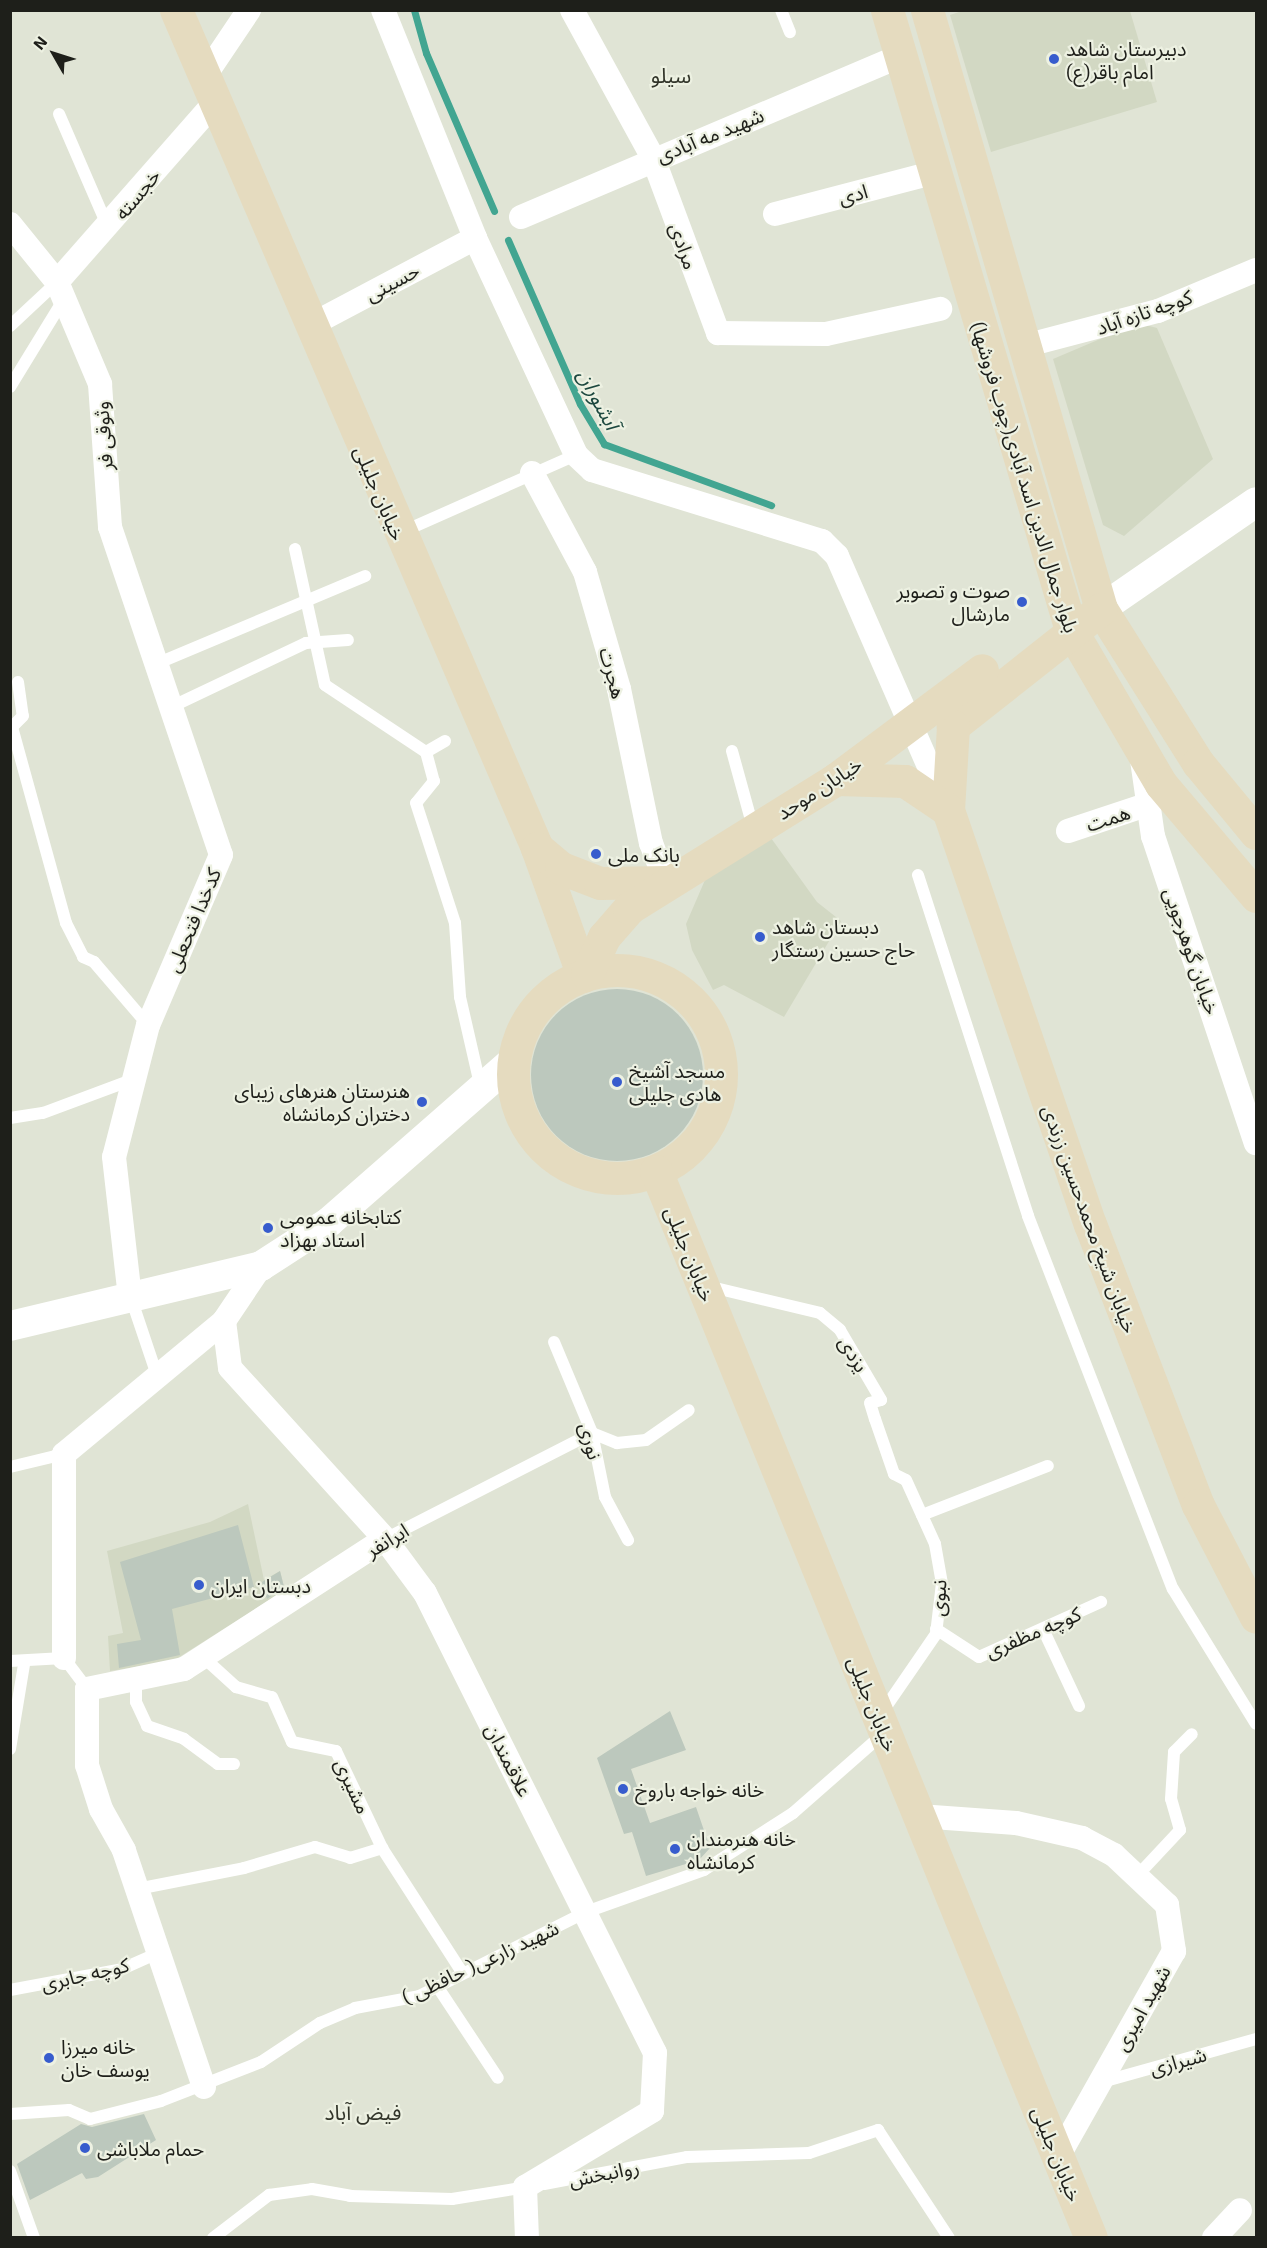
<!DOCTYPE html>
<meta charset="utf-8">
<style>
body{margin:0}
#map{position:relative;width:1267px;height:2248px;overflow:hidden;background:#e0e4d5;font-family:"Exo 2","Noto Sans Arabic",sans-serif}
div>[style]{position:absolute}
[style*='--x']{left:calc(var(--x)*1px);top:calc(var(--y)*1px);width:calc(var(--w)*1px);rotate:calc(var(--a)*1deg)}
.built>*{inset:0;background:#d2d8c3}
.stream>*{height:7px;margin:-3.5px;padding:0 3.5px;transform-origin:3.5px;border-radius:3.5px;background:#42a591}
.building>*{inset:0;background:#bcc8bd}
.round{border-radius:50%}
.service>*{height:12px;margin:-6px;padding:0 6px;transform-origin:6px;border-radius:6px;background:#fff}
.minor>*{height:24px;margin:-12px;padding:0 12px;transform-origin:12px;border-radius:12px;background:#fff}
.tertiary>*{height:30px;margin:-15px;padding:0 15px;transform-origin:15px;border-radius:15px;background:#fff}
.secondary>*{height:33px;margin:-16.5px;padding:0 16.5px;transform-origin:16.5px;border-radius:16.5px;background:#e5dbbf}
.secondary>.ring{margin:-16.5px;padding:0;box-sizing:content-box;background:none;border:33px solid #e5dbbf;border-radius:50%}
.dots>*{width:16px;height:16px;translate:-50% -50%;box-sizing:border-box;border:3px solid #edf1e2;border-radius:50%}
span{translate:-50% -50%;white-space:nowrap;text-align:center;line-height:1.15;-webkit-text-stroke:4.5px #edf1e2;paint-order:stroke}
.poi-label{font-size:20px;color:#1e1f1a}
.left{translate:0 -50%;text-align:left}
.right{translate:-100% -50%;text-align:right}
.street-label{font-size:20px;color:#1e1f1a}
.neighbourhood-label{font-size:21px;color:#32352a}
.water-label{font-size:21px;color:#1d483f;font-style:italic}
.frame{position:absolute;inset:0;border:12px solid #1e1f1a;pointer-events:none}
.north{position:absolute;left:24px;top:24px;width:60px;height:60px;-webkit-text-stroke:4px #edf1e2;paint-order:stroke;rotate:309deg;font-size:16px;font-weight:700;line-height:24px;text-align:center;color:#1e1f1a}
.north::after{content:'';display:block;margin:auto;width:21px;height:27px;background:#1e1f1a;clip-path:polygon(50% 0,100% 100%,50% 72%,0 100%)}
</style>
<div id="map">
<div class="built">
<i style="clip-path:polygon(965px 10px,1130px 11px,1157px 102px,991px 152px,950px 15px)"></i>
<i style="clip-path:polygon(1138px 323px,1157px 328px,1213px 459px,1124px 536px,1103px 525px,1053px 359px)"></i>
<i style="clip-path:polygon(771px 838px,817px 902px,841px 921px,784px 1017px,724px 985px,713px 990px,692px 950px,686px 924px,705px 880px)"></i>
<i style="clip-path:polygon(248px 1504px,264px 1580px,280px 1571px,285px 1590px,173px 1661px,110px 1671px,108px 1636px,123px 1633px,107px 1551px,210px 1522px)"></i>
</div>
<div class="stream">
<i style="--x:414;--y:10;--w:45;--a:74.4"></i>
<i style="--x:426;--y:53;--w:172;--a:66.7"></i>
<i style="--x:508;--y:240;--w:179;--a:66.3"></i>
<i style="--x:580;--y:404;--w:47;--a:59"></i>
<i style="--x:604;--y:444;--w:178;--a:20.1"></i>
</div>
<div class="building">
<i class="round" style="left:531px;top:989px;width:172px;height:172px"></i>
<i style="clip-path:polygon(238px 1525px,254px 1587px,172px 1609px,180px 1655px,119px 1668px,117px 1644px,141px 1640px,120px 1562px)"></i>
<i style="clip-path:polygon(280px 1571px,284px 1587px,267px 1599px,262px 1582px)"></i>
<i style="clip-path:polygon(670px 1711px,686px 1750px,631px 1769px,650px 1823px,696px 1807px,710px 1848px,699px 1860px,646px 1876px,632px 1832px,624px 1834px,597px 1758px)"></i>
<i style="clip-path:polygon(144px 2114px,156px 2140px,98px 2177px,86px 2179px,82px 2173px,30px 2200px,17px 2164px,81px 2124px,92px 2127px)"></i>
</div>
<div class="service">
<i style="--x:781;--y:10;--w:24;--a:68"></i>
<i style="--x:59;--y:114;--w:123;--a:66.6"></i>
<i style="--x:10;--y:326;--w:64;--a:-43.1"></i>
<i style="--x:10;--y:387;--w:103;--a:-58.5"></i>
<i style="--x:402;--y:532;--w:190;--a:-23.9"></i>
<i style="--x:295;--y:549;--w:139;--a:77.6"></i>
<i style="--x:325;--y:685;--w:121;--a:33.6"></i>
<i style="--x:426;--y:752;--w:30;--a:75"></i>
<i style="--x:434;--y:781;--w:28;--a:129"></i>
<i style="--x:416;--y:803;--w:126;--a:72"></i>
<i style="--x:455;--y:923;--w:74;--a:86.1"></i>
<i style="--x:460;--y:997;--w:94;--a:77.1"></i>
<i style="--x:156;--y:664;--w:227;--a:-22.8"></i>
<i style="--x:18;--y:682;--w:34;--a:82"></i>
<i style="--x:23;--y:716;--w:16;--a:135"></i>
<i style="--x:12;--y:727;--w:203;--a:74.6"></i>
<i style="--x:66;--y:923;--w:38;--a:63"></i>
<i style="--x:83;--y:957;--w:12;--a:24"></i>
<i style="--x:94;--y:962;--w:83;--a:49.4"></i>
<i style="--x:171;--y:707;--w:149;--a:-25.4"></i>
<i style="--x:306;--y:643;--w:42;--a:-4.1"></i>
<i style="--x:732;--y:751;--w:79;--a:74.6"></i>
<i style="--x:426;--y:752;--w:22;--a:-30"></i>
<i style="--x:918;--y:875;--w:358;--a:72.1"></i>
<i style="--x:1028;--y:1216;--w:400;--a:68.8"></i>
<i style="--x:1173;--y:1589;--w:158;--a:58.4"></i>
<i style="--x:10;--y:1118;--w:33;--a:-9"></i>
<i style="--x:43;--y:1113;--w:97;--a:-20.5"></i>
<i style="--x:707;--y:1286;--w:116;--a:13.4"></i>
<i style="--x:820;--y:1313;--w:26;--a:40"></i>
<i style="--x:840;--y:1330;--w:81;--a:59.6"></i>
<i style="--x:881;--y:1400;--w:11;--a:165"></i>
<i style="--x:870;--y:1403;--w:17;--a:73"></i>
<i style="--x:875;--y:1419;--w:58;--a:70.9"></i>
<i style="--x:894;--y:1474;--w:13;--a:27"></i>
<i style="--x:906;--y:1480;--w:70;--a:65.6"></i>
<i style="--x:935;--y:1544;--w:40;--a:80"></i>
<i style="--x:942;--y:1583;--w:51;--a:96.7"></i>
<i style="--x:936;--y:1634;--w:97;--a:124.5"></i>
<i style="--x:131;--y:1298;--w:84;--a:71.4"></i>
<i style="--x:554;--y:1342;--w:99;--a:67.3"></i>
<i style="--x:592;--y:1433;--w:65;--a:78.5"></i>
<i style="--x:605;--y:1497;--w:49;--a:61.9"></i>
<i style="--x:10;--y:1467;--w:56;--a:-13.5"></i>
<i style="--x:922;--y:1515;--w:135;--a:-21.3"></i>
<i style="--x:385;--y:1539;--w:233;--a:-27.1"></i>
<i style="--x:592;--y:1433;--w:27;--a:22"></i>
<i style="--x:617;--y:1443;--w:29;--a:-6"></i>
<i style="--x:646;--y:1440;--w:52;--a:-34.9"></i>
<i style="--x:936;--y:1629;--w:51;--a:33.1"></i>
<i style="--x:979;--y:1657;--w:134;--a:-24.3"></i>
<i style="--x:1043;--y:1629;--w:85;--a:64.9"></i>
<i style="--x:203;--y:1657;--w:45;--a:42.3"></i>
<i style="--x:236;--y:1687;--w:37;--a:16"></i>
<i style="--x:272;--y:1697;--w:49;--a:66"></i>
<i style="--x:292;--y:1742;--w:45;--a:11.6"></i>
<i style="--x:336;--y:1751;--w:107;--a:64.6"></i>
<i style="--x:382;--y:1848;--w:148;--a:57.2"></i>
<i style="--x:10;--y:1661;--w:54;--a:-3.2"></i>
<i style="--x:64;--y:1658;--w:39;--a:53"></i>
<i style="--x:136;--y:1679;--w:23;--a:90"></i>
<i style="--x:136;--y:1702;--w:26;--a:65"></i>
<i style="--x:147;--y:1726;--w:39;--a:19"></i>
<i style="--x:184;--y:1739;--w:42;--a:36.3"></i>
<i style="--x:218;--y:1764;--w:16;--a:0"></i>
<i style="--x:10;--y:1749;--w:86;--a:-80.6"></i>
<i style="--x:1137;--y:1876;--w:63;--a:-46.9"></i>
<i style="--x:1180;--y:1830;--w:32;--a:-106"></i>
<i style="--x:1171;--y:1799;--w:47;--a:-86.3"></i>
<i style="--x:1174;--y:1752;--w:25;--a:-45"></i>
<i style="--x:137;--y:1889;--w:109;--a:-11.1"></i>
<i style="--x:244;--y:1868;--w:74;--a:-16.5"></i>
<i style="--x:315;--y:1847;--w:37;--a:17"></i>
<i style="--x:350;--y:1858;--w:34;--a:-17"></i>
<i style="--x:437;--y:1986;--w:110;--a:56.5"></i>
<i style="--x:10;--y:1990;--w:114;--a:-10.6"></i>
<i style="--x:122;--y:1969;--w:39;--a:-24"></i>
<i style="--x:1102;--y:2082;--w:160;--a:-15.6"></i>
<i style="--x:10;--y:2114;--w:59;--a:-3.9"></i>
<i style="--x:69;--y:2110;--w:23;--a:23"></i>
<i style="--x:90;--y:2119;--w:73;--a:-14.2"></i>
<i style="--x:161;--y:2101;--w:107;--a:-21.3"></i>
<i style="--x:261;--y:2062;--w:71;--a:-33.5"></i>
<i style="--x:320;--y:2023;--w:38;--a:-23"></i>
<i style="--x:355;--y:2008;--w:65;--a:-10.6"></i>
<i style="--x:419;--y:1996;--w:187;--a:-26.7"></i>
<i style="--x:586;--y:1912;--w:125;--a:-19.6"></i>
<i style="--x:704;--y:1870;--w:106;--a:-32.6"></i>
<i style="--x:793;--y:1813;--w:120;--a:-41.3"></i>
<i style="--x:10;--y:2171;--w:71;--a:70.3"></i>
<i style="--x:544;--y:2184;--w:146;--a:-10.7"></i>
<i style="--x:687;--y:2157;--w:122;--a:-1.9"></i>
<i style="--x:809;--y:2153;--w:73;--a:-18.4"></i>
<i style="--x:878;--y:2130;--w:129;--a:56.7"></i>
<i style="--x:213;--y:2238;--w:71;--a:-37.5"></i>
<i style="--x:269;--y:2195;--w:43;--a:-7.9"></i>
<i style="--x:312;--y:2189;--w:39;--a:10"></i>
<i style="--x:350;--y:2196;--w:102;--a:1.7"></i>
<i style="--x:452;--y:2199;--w:76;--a:-9.1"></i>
</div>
<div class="minor">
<i style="--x:383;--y:10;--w:246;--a:68"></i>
<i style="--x:475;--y:238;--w:239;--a:65"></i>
<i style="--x:576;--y:455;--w:22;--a:43"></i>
<i style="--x:592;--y:470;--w:241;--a:17.2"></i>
<i style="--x:822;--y:541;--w:21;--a:45"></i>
<i style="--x:837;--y:556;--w:275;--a:66.4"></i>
<i style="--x:572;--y:10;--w:169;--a:61.3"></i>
<i style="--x:653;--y:158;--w:187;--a:69.6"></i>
<i style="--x:718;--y:333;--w:108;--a:0.5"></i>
<i style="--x:826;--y:334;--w:117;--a:-12.4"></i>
<i style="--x:204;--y:77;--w:81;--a:-56.1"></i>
<i style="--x:775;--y:214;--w:162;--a:-14.6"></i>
<i style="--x:521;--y:217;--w:413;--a:-23"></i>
<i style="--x:10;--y:224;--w:75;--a:51"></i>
<i style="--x:57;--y:282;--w:111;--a:67.1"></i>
<i style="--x:100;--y:384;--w:143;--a:86"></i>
<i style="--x:110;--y:527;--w:346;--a:71.3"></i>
<i style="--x:221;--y:855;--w:185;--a:113.2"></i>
<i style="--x:148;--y:1025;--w:136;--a:104.4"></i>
<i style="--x:114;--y:1157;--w:141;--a:83.5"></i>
<i style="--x:57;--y:282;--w:238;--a:-48.7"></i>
<i style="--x:309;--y:326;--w:188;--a:-27.9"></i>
<i style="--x:1028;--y:345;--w:134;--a:-14.7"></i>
<i style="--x:1158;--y:311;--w:106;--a:-22.7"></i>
<i style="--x:532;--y:473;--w:112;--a:61.8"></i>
<i style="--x:585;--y:572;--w:122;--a:73.8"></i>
<i style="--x:619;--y:689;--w:157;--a:78.3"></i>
<i style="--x:651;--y:843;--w:42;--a:69"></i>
<i style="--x:1142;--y:760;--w:77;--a:81.8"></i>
<i style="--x:1153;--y:836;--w:324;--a:71.5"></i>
<i style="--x:1068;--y:831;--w:85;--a:-18.4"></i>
<i style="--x:224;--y:1321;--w:47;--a:82.7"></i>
<i style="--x:230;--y:1368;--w:231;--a:47.8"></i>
<i style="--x:385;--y:1539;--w:67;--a:53.5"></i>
<i style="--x:425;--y:1593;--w:514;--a:63.43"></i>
<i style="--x:655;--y:2053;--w:58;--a:93"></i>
<i style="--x:652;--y:2111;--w:148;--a:149.1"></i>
<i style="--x:525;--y:2187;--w:51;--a:87.8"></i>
<i style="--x:64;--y:1658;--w:204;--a:-90"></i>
<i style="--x:64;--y:1454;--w:208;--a:-39.7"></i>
<i style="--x:224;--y:1321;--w:66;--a:-56.1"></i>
<i style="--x:919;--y:1816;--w:97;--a:4.1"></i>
<i style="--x:1016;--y:1823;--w:68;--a:12.8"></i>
<i style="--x:1082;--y:1838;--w:36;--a:28"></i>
<i style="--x:1114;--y:1855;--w:73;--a:43.3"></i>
<i style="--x:1167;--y:1905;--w:47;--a:81.3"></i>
<i style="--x:1174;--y:1951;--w:236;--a:119.4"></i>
<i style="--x:204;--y:2087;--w:250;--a:-108.7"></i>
<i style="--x:124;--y:1850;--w:47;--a:-119.3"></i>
<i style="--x:101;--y:1809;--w:46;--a:-107.7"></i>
<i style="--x:87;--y:1765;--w:76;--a:-90"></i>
<i style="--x:87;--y:1689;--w:99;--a:-11.7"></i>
<i style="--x:184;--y:1669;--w:239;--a:-32.9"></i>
<i style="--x:1214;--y:2238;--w:38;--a:-47"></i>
</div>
<div class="tertiary">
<i style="--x:1101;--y:609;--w:188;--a:-34.6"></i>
<i style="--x:10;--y:1326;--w:258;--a:-13.4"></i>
<i style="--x:261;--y:1266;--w:81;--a:-32.9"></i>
<i style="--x:329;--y:1222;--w:244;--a:-41.2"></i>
</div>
<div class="secondary">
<i style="--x:176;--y:10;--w:912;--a:66.69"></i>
<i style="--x:537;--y:848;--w:136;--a:70.2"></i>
<i style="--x:887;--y:10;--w:647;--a:73.47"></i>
<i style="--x:1071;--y:630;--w:178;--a:59.7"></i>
<i style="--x:1161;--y:784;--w:147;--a:49.7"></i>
<i style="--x:927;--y:10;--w:624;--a:73.8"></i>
<i style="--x:1101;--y:609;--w:182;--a:57.8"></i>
<i style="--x:1198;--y:763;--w:91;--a:50.4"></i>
<i style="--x:1101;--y:609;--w:189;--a:141.7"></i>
<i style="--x:953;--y:726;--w:84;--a:93.4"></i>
<i style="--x:948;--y:810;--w:438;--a:71.1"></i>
<i style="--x:1090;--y:1224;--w:301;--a:69"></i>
<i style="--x:1198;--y:1505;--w:126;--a:62.6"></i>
<i style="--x:836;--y:779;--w:69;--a:1.7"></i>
<i style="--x:905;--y:781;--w:52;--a:34"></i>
<i style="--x:537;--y:848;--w:31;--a:40"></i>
<i style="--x:561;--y:868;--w:42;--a:21"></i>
<i style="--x:600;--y:883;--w:66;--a:-0.9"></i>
<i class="ring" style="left:513px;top:970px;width:175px;height:175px"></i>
<i style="--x:587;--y:974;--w:41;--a:-65.3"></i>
<i style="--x:604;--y:937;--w:38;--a:-49"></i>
<i style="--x:629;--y:908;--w:244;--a:-31.9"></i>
<i style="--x:836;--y:779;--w:182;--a:-36.7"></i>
<i style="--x:656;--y:1171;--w:1152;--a:67.82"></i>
</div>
<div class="dots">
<i style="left:1054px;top:59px;background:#375ccd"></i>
<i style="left:1022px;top:602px;background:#375ccd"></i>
<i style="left:596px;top:854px;background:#375ccd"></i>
<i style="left:760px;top:937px;background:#375ccd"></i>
<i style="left:617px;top:1082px;background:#375ccd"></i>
<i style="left:422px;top:1102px;background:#375ccd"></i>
<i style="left:268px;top:1228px;background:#375ccd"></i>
<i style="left:199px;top:1585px;background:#375ccd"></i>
<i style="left:623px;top:1789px;background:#375ccd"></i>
<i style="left:675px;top:1849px;background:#375ccd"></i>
<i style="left:49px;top:2058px;background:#375ccd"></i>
<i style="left:85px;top:2148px;background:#375ccd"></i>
</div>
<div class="poi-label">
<span class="left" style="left:1066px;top:60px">دبیرستان شاهد<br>امام باقر(ع)</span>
<span class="right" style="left:1010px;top:602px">صوت و تصویر<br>مارشال</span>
<span class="left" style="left:608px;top:854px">بانک ملی</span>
<span class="left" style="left:772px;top:938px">دبستان شاهد<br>حاج حسین رستگار</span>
<span class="left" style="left:629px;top:1082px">مسجد آشیخ<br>هادی جلیلی</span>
<span class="right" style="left:410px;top:1102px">هنرستان هنرهای زیبای<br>دختران کرمانشاه</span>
<span class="left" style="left:280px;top:1228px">کتابخانه عمومی<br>استاد بهزاد</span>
<span class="left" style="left:211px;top:1585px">دبستان ایران</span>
<span class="left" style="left:635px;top:1789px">خانه خواجه باروخ</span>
<span class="left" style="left:687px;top:1850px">خانه هنرمندان<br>کرمانشاه</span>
<span class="left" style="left:61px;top:2058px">خانه میرزا<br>یوسف خان</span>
<span class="left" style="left:97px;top:2148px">حمام ملاباشی</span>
</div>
<div class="street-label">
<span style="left:710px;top:135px;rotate:-22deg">شهید مه آبادی</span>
<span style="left:137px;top:194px;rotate:-50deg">خجسته</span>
<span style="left:853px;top:194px;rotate:-15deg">ادی</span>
<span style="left:684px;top:246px;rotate:71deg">مرادی</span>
<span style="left:392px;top:282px;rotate:-28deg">حسینی</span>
<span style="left:1144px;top:312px;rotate:-19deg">کوچه تازه آباد</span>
<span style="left:103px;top:436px;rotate:-94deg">وثوقی فر</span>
<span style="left:1025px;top:477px;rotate:73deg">بلوار جمال الدین اسد آبادی(چوب فروشها)</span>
<span style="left:380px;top:493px;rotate:67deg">خیابان جلیلی</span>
<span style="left:613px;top:673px;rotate:75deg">هجرت</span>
<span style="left:819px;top:788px;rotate:-33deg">خیابان موحد</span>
<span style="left:1108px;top:818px;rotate:-18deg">همت</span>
<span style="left:193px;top:920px;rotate:-67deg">کدخدا فتحعلی</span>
<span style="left:1192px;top:951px;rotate:71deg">خیابان گوهرجویی</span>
<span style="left:1090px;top:1219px;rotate:70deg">خیابان شیخ محمدحسین زرندی</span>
<span style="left:690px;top:1254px;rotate:68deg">خیابان جلیلی</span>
<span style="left:854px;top:1354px;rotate:59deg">یزدی</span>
<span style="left:591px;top:1441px;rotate:75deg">نوری</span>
<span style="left:387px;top:1540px;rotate:-31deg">ایرانفر</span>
<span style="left:938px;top:1598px;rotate:-87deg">نبوی</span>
<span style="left:1033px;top:1632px;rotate:-23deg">کوچه مظفری</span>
<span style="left:873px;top:1704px;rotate:68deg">خیابان جلیلی</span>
<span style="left:509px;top:1760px;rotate:63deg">علاقمندان</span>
<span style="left:353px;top:1786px;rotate:65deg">مشیری</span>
<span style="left:480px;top:1962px;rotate:-25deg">شهید زارعی( حافظی )</span>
<span style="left:85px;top:1974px;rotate:-13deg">کوچه جابری</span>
<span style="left:1142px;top:2008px;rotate:-61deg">شهید امیری</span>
<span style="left:1178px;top:2061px;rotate:-15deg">شیرازی</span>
<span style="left:1057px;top:2154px;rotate:68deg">خیابان جلیلی</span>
<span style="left:604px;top:2173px;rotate:-11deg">روانبخش</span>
</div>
<div class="neighbourhood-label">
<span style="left:671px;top:75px">سیلو</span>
<span style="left:363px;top:2112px">فیض آباد</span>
</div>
<div class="water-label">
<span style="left:599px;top:399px;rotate:62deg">آبشوران</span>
</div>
<div class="frame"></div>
<div class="north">N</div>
</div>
